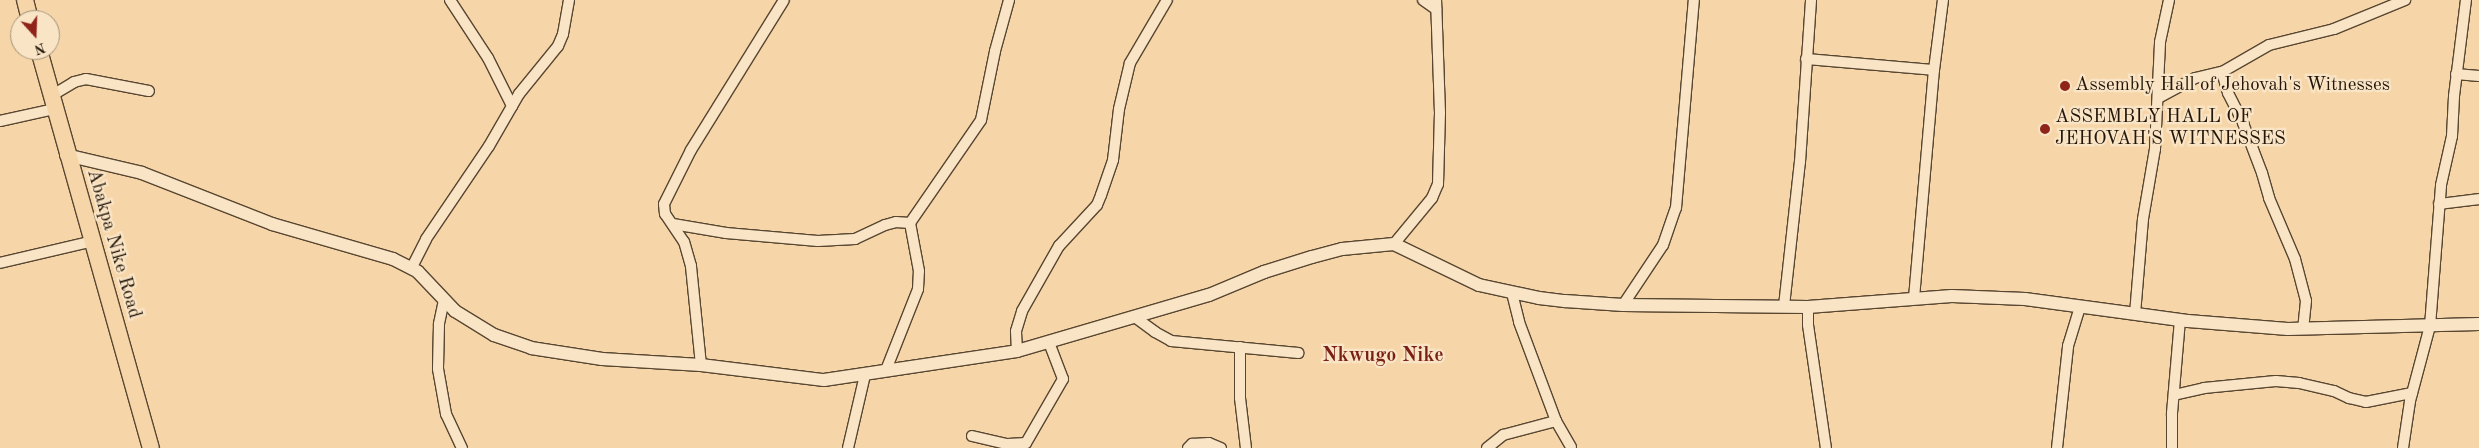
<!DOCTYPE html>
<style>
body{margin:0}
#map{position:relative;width:2479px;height:448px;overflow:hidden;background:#f6d6a8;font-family:"Old Standard TT",serif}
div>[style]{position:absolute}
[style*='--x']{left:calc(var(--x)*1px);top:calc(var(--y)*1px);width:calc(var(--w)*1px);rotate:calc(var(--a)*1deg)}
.roads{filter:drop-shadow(1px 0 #584631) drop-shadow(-1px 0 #584631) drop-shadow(0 1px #584631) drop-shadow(0 -1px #584631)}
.minor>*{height:10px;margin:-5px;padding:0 5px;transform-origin:5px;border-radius:5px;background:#f9e4c6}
.tertiary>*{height:12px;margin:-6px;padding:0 6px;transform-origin:6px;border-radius:6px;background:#f9e4c6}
.primary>*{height:16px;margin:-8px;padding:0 8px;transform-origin:8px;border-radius:8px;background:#f6d6a8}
.dots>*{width:14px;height:14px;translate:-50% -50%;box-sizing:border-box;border:2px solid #f9e4c6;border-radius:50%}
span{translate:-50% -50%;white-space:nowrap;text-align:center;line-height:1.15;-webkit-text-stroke:4.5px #f9e4c6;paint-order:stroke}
.poi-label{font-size:19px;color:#231609}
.left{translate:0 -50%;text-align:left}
.street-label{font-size:19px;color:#231609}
.neighbourhood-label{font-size:20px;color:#7a1f14;font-weight:700}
.north{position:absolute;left:10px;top:10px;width:50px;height:50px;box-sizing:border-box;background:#f9e4c6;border:1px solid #a3927a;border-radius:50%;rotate:160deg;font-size:14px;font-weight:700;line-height:20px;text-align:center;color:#231609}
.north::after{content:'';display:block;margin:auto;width:18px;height:22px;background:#8f2418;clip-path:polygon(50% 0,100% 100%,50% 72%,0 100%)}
</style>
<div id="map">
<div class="roads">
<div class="minor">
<i style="--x:450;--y:0;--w:69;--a:56.8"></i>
<i style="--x:488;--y:58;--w:54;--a:63.4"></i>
<i style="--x:1423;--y:0;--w:16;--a:35"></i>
<i style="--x:1806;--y:59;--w:128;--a:4.9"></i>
<i style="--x:2222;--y:72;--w:22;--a:74"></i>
<i style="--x:2228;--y:93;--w:34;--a:63"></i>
<i style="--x:2243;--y:123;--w:53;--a:69.2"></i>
<i style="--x:2262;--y:173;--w:26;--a:74"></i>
<i style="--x:2269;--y:198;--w:66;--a:66.9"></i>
<i style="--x:2295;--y:259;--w:43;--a:75.3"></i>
<i style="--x:2306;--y:301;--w:28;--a:96"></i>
<i style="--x:2456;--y:74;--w:23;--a:5"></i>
<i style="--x:51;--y:96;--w:27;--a:-31"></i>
<i style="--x:74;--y:82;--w:12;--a:-14"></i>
<i style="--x:86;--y:79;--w:64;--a:10.8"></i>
<i style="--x:2158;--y:98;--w:42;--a:-28.4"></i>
<i style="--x:2195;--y:78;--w:28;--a:-13"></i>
<i style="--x:2222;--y:72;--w:54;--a:-29.9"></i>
<i style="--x:2269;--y:45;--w:67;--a:-13.8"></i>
<i style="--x:2334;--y:29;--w:77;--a:-22.2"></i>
<i style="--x:0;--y:121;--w:55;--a:-12.5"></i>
<i style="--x:2439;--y:204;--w:40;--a:-7.1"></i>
<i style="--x:673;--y:224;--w:54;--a:9.6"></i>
<i style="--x:726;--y:233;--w:92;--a:5"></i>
<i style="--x:818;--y:241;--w:37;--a:-3"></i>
<i style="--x:855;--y:239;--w:33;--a:-25"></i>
<i style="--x:885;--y:225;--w:11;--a:-15"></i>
<i style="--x:896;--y:222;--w:14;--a:4"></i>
<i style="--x:1394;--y:244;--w:60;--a:-50.4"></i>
<i style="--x:1432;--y:198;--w:15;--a:-67"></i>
<i style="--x:1438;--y:184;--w:71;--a:-88.4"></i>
<i style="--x:1440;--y:113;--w:113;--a:-92"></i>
<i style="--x:0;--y:263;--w:96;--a:-13.3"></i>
<i style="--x:412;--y:267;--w:31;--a:-63"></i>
<i style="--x:426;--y:239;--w:112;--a:-55.9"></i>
<i style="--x:489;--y:146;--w:60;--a:-60"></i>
<i style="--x:519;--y:94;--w:62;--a:-50.9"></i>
<i style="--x:558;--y:46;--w:13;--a:-67"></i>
<i style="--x:563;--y:34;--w:35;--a:-80"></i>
<i style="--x:1512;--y:293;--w:30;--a:76"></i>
<i style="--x:1519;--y:322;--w:106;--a:69.5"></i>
<i style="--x:1556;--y:421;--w:30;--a:60"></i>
<i style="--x:1914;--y:298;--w:229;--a:-85"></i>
<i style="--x:1934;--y:70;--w:71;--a:-82.7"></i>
<i style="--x:444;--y:300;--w:25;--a:102"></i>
<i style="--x:439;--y:324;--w:45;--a:91.3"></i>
<i style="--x:438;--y:369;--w:46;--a:79.9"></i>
<i style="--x:446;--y:414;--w:38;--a:65"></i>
<i style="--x:1623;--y:305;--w:72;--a:-56.3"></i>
<i style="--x:1663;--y:245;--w:39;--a:-71"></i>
<i style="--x:1676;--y:208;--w:209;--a:-85.1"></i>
<i style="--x:1784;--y:306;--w:145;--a:-83.7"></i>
<i style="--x:1800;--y:162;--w:162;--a:-86.1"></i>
<i style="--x:1808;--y:307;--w:18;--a:90"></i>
<i style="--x:1808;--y:325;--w:124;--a:81.7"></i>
<i style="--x:2135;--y:314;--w:95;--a:-85.2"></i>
<i style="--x:2143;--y:219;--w:71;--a:-80.3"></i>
<i style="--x:2155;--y:149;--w:107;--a:-87.3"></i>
<i style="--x:2160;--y:42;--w:43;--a:-77.9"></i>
<i style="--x:1136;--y:318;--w:24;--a:36"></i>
<i style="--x:1155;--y:332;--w:18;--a:29"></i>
<i style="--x:1171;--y:341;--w:128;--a:5.4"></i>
<i style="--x:1240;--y:347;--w:51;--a:90"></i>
<i style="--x:1240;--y:398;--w:50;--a:83.2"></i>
<i style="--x:1017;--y:351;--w:20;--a:-93"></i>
<i style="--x:1016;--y:331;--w:21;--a:-73"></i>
<i style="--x:1022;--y:311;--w:75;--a:-60.4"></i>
<i style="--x:1059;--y:246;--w:56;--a:-47.2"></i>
<i style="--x:1097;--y:205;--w:11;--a:-68"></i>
<i style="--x:1101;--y:195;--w:37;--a:-71"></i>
<i style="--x:1113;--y:160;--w:51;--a:-83.3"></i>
<i style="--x:1119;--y:109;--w:47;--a:-76.6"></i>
<i style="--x:1130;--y:63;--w:73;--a:-59.6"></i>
<i style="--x:701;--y:365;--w:100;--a:-95.8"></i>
<i style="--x:691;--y:266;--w:25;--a:-106"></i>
<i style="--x:684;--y:242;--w:34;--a:-124"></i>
<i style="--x:665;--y:214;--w:10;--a:-96"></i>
<i style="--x:664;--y:204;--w:60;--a:-63.4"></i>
<i style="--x:691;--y:150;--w:176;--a:-58.2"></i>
<i style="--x:886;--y:370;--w:87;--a:-68.4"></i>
<i style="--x:918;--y:289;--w:18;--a:-87"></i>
<i style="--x:919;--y:271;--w:49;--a:-100.6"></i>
<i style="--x:910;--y:223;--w:125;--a:-55.4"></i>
<i style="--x:981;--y:120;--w:70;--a:-78.5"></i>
<i style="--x:995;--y:51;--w:53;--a:-74.6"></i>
<i style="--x:2174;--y:395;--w:31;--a:-13"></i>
<i style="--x:2204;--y:388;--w:72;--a:-5.6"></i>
<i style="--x:2276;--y:381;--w:23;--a:5"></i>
<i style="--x:2299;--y:383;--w:36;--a:13"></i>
<i style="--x:2334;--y:391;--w:17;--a:25"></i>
<i style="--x:2349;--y:398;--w:17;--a:13"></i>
<i style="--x:2366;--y:402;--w:47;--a:-11.1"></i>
<i style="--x:972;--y:436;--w:37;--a:13"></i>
<i style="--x:1008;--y:444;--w:18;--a:-3"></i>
<i style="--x:1026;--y:443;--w:74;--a:-60"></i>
<i style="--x:1063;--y:379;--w:39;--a:-111"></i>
<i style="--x:848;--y:448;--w:75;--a:-76.9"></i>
<i style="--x:1188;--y:448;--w:6;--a:-45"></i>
<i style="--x:1192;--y:444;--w:17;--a:-3"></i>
<i style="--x:1209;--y:443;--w:13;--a:23"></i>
<i style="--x:1487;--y:448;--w:21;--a:-39"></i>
<i style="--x:1503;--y:435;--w:55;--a:-14.8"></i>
<i style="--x:2057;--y:448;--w:103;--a:-83.8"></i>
<i style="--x:2068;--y:346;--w:41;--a:-72.9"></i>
<i style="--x:2172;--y:448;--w:35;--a:-90"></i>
<i style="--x:2172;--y:413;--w:93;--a:-85.1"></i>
<i style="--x:2403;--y:448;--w:48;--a:-81.5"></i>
<i style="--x:2410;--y:401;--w:78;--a:-75.1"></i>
<i style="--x:2430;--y:326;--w:141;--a:-85.5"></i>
<i style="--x:2441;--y:185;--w:50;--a:-77.3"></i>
<i style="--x:2452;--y:136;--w:40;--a:-87.1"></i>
<i style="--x:2454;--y:96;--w:97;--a:-82.9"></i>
</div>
<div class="tertiary">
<i style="--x:66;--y:155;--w:78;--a:13.3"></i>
<i style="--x:142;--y:173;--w:140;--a:21.4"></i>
<i style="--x:272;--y:224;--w:126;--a:16.1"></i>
<i style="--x:393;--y:259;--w:28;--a:27"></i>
<i style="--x:418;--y:272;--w:54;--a:46.5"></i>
<i style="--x:455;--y:311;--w:46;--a:31.6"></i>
<i style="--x:494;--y:335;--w:39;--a:19"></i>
<i style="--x:531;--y:348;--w:72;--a:8.8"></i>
<i style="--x:602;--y:359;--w:99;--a:3.5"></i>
<i style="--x:701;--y:365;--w:124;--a:7"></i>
<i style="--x:824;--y:380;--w:195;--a:-8.5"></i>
<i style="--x:1017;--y:351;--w:200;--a:-16.3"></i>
<i style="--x:1209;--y:295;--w:60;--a:-22.7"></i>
<i style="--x:1264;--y:272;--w:50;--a:-17.4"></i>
<i style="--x:1312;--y:257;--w:31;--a:-15"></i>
<i style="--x:1342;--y:249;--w:52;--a:-5.5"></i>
<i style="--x:1394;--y:244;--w:94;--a:25.8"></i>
<i style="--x:1479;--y:285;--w:61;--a:12.2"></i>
<i style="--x:1539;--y:298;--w:26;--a:7"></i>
<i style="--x:1565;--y:301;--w:58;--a:3.9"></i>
<i style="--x:1623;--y:305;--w:185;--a:0.6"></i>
<i style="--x:1808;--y:307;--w:144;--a:-4.4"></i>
<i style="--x:1952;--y:296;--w:73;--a:2.4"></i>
<i style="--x:2025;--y:299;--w:164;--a:7.7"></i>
<i style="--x:2188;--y:321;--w:100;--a:4.6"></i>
<i style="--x:2288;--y:329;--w:191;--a:-1.5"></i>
</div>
<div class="primary">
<i style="--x:25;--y:0;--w:21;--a:76"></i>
<i style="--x:39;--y:50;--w:413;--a:74.3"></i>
</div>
</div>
<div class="dots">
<i style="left:2065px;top:86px;background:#8f2418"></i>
<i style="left:2045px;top:129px;background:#8f2418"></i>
</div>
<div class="poi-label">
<span class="left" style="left:2075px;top:86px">Assembly Hall of Jehovah's Witnesses</span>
<span class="left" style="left:2055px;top:129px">ASSEMBLY HALL OF<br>JEHOVAH'S WITNESSES</span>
</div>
<div class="street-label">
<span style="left:113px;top:244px;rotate:74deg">Abakpa Nike Road</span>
</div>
<div class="neighbourhood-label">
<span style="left:1383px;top:356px">Nkwugo Nike</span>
</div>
<div class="north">N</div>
</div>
